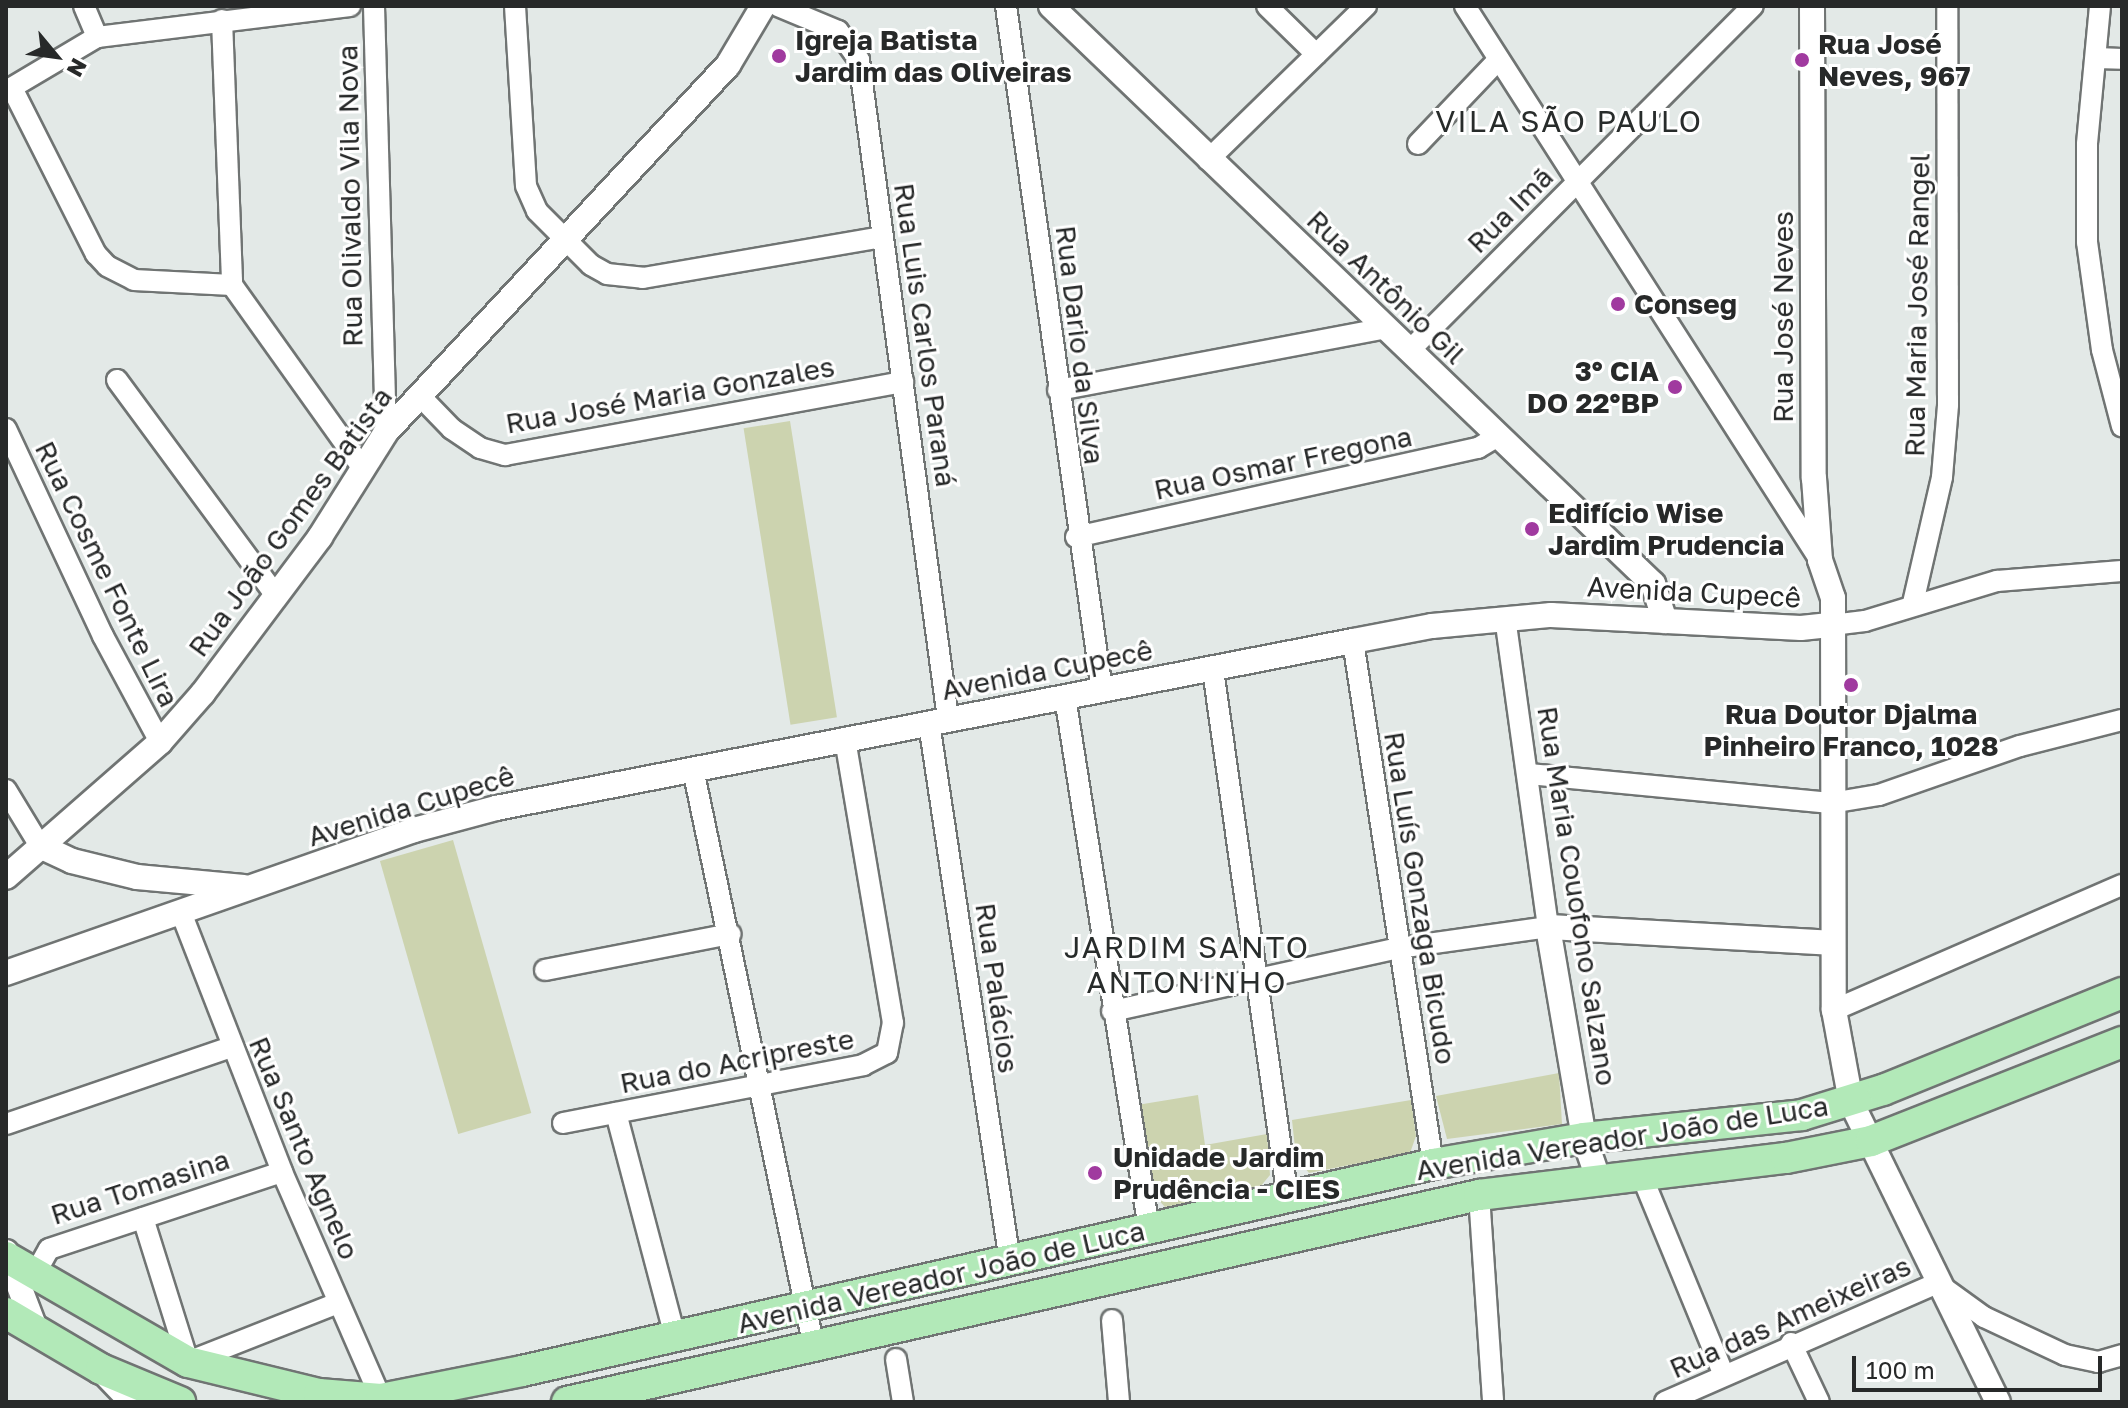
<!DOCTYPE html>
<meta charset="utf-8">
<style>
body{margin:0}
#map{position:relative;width:2128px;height:1408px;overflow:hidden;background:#e3e9e7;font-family:"Golos Text",sans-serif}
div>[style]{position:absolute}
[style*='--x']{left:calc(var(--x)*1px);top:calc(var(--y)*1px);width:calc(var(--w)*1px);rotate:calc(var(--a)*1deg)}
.green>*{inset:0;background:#ccd3af;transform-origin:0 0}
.roads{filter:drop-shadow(2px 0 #707473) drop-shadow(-2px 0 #707473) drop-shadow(0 2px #707473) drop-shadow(0 -2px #707473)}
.minor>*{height:20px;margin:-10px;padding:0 10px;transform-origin:10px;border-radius:10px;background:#fff}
.tertiary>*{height:24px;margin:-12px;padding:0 12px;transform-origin:12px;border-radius:12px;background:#fff}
.primary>*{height:30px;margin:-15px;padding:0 15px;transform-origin:15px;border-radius:15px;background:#b2e9b8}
.dots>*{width:22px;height:22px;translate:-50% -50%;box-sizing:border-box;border:4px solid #fff;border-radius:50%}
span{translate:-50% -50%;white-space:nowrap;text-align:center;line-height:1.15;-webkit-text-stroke:6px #fff;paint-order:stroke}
.poi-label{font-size:28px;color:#272929;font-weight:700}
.left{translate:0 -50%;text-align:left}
.right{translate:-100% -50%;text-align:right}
.street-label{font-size:28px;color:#272929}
.neighbourhood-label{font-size:30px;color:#282c2b;letter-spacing:2px}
.frame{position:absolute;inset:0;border:8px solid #272929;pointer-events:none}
.north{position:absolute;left:16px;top:16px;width:80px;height:80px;-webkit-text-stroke:6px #fff;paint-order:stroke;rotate:119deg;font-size:22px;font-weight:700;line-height:32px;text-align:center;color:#272929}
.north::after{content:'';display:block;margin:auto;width:28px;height:36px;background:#272929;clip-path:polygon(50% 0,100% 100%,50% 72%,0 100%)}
.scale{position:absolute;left:1852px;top:1356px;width:250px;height:36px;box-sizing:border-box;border:4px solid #272929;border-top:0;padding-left:10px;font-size:24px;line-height:28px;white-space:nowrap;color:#272929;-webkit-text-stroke:6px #fff;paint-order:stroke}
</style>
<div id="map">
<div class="green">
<i style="left:790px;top:421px;width:300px;height:47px;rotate:81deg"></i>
<i style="left:453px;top:840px;width:284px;height:76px;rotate:74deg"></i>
<i style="clip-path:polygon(1559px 1073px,1562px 1124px,1447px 1139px,1436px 1096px)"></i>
<i style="clip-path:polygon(1198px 1095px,1205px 1145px,1267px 1134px,1270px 1175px,1260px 1187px,1165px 1207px,1153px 1194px,1137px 1105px)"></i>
<i style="clip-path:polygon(1411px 1100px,1416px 1136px,1410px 1153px,1309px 1173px,1296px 1157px,1292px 1120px)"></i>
</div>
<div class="roads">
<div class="minor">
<i style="--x:84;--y:6;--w:34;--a:67"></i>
<i style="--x:374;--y:6;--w:426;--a:88.4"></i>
<i style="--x:515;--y:6;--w:180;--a:86.5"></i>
<i style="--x:526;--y:186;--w:27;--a:66"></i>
<i style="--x:537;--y:211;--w:76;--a:45"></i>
<i style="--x:591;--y:265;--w:18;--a:29"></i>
<i style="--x:607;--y:274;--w:36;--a:6"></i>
<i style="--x:643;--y:278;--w:242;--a:-9.7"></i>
<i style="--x:778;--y:6;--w:65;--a:22.6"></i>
<i style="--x:838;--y:31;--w:36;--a:54"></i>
<i style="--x:859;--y:60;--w:664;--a:82.3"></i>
<i style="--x:1006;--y:6;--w:692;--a:82.02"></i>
<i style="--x:1267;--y:6;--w:69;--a:44.4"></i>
<i style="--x:1465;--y:6;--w:658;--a:57.35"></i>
<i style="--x:2100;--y:6;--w:139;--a:95.4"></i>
<i style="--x:2087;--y:144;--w:98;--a:90"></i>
<i style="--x:2087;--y:242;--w:109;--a:82.1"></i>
<i style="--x:2102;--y:350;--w:79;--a:75.3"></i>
<i style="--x:222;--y:20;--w:265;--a:87.8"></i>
<i style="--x:232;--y:285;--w:227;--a:54.5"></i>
<i style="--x:2097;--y:58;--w:25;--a:2"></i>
<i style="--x:12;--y:88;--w:186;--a:63.2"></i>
<i style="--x:96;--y:254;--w:16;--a:47"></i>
<i style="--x:107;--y:266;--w:30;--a:27"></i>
<i style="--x:134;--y:280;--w:98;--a:2.9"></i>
<i style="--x:6;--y:91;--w:106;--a:-30.7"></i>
<i style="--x:97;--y:37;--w:255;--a:-7"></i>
<i style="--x:1418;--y:144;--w:117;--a:-46.4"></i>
<i style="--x:1208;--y:160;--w:221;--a:-44.3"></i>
<i style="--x:1409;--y:351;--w:487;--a:-45.1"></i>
<i style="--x:117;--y:380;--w:268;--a:53.6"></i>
<i style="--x:1058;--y:390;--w:333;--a:-10.7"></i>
<i style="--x:419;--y:395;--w:47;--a:45.9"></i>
<i style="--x:452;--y:429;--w:34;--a:34"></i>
<i style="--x:480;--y:448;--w:26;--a:16"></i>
<i style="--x:505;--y:455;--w:405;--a:-10.4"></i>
<i style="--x:6;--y:429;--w:229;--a:64.9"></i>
<i style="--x:103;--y:636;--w:120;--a:61.7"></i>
<i style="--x:1076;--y:537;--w:412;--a:-12.5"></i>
<i style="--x:1478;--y:448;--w:23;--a:-31"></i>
<i style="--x:1913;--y:603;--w:129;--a:-77"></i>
<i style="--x:1942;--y:477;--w:72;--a:-85.2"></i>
<i style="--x:1948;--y:405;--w:399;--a:-90.1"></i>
<i style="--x:1832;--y:625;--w:33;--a:-7"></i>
<i style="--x:1865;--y:621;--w:138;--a:-16.9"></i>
<i style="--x:1997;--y:581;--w:125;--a:-4.6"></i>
<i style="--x:1353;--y:641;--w:529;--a:81.3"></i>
<i style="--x:1213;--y:670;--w:534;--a:81.93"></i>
<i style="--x:1065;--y:697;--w:539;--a:81.03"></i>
<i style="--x:929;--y:723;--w:545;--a:81.45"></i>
<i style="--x:693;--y:769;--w:586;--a:78.19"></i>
<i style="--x:1529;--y:774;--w:303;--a:5.5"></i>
<i style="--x:1831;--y:803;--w:49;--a:-9.5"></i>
<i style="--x:1879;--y:795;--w:149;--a:-19.2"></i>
<i style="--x:2020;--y:746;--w:105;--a:-14.3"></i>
<i style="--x:6;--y:790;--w:66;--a:58.7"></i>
<i style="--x:182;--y:915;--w:276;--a:68.7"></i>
<i style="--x:282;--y:1172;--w:248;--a:66.4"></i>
<i style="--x:545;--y:970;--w:189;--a:-11"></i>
<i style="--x:1834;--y:1010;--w:314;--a:-23.5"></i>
<i style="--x:1112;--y:1011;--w:294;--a:-12.4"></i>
<i style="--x:1399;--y:948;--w:150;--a:-8"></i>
<i style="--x:1548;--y:927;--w:311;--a:-97.9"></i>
<i style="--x:616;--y:1113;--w:232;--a:75.2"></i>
<i style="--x:563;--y:1123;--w:306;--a:-10.9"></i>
<i style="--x:863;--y:1065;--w:27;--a:-27"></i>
<i style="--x:887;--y:1053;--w:31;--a:-79"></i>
<i style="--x:893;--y:1023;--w:289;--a:-99.6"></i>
<i style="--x:6;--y:1124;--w:238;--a:-18.9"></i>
<i style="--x:1641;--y:1174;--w:215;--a:67.6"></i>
<i style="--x:1479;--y:1195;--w:207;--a:86.1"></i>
<i style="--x:143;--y:1218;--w:151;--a:72.6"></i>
<i style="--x:188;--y:1362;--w:161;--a:-21.5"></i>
<i style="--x:44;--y:1279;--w:15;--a:-106"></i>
<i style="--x:40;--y:1265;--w:18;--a:-61"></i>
<i style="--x:49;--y:1249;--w:245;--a:-18.3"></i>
<i style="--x:1112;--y:1320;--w:82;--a:85.1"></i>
<i style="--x:1791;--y:1343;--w:65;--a:64.6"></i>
<i style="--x:896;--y:1359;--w:44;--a:80.8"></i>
<i style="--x:1665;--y:1402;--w:297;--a:-23.6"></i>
<i style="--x:1937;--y:1283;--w:58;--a:35.9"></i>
<i style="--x:1984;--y:1317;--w:89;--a:25.1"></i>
<i style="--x:2065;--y:1355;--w:34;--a:12"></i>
<i style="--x:2098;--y:1362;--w:25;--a:-16"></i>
</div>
<div class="tertiary">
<i style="--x:1051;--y:6;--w:835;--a:43.83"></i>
<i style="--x:1653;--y:584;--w:39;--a:72"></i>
<i style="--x:1812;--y:6;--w:472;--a:89.8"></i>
<i style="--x:1814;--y:478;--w:82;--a:85.8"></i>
<i style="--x:1820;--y:560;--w:40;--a:71.1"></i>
<i style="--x:1833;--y:598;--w:412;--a:89.9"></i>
<i style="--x:1834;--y:1010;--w:94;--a:79.5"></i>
<i style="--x:1851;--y:1102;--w:334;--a:63.9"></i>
<i style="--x:40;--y:846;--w:35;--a:25"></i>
<i style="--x:72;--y:861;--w:67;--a:13.8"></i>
<i style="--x:137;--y:877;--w:107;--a:5.3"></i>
<i style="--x:6;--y:877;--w:205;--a:-41.2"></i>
<i style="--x:160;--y:742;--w:65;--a:-48.7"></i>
<i style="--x:203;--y:693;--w:195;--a:-53.1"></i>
<i style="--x:320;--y:537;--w:124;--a:-57.8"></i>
<i style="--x:386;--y:432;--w:502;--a:-47.02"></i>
<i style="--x:728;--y:65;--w:69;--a:-59.3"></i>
<i style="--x:6;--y:973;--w:432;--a:-19.3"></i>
<i style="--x:414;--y:830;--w:85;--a:-15"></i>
<i style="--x:496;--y:808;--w:873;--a:-11.03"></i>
<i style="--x:1353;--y:641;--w:80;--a:-10.8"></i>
<i style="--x:1432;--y:626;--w:120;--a:-5.3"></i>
<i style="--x:1551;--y:615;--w:250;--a:3"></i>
<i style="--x:1801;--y:628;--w:31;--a:-6"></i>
<i style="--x:1599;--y:1181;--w:46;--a:-109.2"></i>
<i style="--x:1584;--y:1138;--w:214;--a:-99.7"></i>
<i style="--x:1548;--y:927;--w:284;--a:3.2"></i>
<i style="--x:6;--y:1252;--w:81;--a:69.1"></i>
<i style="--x:105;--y:1374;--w:39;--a:46"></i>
</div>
<div class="primary">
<i style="--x:6;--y:1257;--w:210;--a:30"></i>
<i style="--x:188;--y:1362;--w:135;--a:13.7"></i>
<i style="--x:319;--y:1394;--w:62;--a:4.6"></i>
<i style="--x:381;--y:1399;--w:144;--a:-11.2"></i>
<i style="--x:522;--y:1371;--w:934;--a:-12.8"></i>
<i style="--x:1433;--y:1164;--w:153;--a:-9.8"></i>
<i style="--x:1584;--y:1138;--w:219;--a:-6"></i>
<i style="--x:1802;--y:1115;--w:85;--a:-17.2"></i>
<i style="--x:1883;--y:1090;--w:258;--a:-22.1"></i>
<i style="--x:6;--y:1313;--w:110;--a:30.5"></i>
<i style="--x:101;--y:1369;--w:86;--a:22.7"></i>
<i style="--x:567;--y:1402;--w:935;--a:-12.79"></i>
<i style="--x:1479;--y:1195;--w:309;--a:-6.9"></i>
<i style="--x:1786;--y:1158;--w:87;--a:-11.3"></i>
<i style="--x:1871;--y:1141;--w:270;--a:-21.5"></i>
</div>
</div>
<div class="dots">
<i style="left:779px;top:56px;background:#a03a9f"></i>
<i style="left:1802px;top:60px;background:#a03a9f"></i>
<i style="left:1618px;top:304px;background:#a03a9f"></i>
<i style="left:1675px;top:387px;background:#a03a9f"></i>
<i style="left:1532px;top:529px;background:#a03a9f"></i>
<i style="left:1851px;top:685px;background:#a03a9f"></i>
<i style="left:1095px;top:1173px;background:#a03a9f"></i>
</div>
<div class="poi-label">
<span class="left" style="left:795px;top:56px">Igreja Batista<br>Jardim das Oliveiras</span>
<span class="left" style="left:1818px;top:60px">Rua José<br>Neves, 967</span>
<span class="left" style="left:1634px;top:304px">Conseg</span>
<span class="right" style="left:1659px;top:387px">3° CIA<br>DO 22°BP</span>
<span class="left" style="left:1548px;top:529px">Edifício Wise<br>Jardim Prudencia</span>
<span style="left:1851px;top:730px">Rua Doutor Djalma<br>Pinheiro Franco, 1028</span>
<span class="left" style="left:1113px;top:1173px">Unidade Jardim<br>Prudência - CIES</span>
</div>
<div class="street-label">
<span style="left:350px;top:196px;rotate:-91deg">Rua Olivaldo Vila Nova</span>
<span style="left:1510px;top:210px;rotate:-45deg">Rua Imã</span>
<span style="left:1386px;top:287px;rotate:44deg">Rua Antônio Gil</span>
<span style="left:1917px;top:305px;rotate:-89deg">Rua Maria José Rangel</span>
<span style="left:1783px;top:317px;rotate:-90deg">Rua José Neves</span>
<span style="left:925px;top:335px;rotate:82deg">Rua Luis Carlos Paraná</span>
<span style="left:1080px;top:345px;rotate:83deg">Rua Dario da Silva</span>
<span style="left:670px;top:395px;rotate:-10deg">Rua José Maria Gonzales</span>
<span style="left:1283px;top:463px;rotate:-12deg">Rua Osmar Fregona</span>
<span style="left:290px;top:522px;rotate:-54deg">Rua João Gomes Batista</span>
<span style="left:107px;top:574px;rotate:64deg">Rua Cosme Fonte Lira</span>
<span style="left:1694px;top:592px;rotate:3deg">Avenida Cupecê</span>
<span style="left:1047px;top:670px;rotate:-11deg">Avenida Cupecê</span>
<span style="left:411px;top:806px;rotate:-17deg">Avenida Cupecê</span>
<span style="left:1577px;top:896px;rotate:81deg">Rua Maria Couofono Salzano</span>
<span style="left:1420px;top:898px;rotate:81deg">Rua Luís Gonzaga Bicudo</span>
<span style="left:997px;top:988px;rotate:82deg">Rua Palácios</span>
<span style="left:737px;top:1061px;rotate:-11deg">Rua do Acripreste</span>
<span style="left:1622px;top:1138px;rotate:-9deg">Avenida Vereador João de Luca</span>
<span style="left:304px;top:1148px;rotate:67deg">Rua Santo Agnelo</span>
<span style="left:140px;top:1187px;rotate:-18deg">Rua Tomasina</span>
<span style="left:941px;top:1277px;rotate:-13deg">Avenida Vereador João de Luca</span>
<span style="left:1790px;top:1317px;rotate:-24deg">Rua das Ameixeiras</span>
</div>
<div class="neighbourhood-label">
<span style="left:1569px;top:121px">VILA SÃO PAULO</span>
<span style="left:1187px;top:964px">JARDIM SANTO<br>ANTONINHO</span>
</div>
<div class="frame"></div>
<div class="north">N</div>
<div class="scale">100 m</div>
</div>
